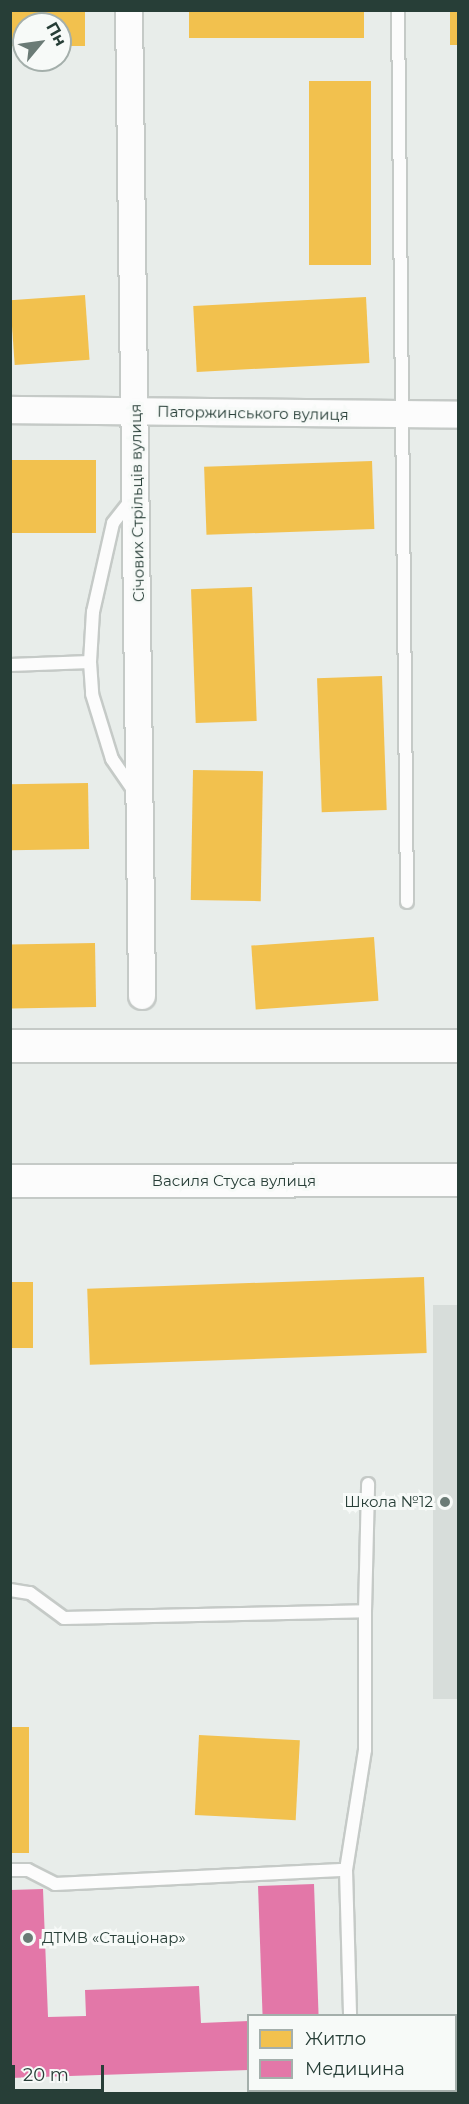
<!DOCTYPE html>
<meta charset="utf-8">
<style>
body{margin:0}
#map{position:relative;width:469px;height:2104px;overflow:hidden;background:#e8edea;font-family:Montserrat,sans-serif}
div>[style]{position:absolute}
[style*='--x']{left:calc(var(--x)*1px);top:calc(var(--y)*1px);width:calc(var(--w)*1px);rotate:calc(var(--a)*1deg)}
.built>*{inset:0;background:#d7ddda;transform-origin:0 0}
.homes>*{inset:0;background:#f2c14e;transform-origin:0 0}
.health>*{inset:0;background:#e377a8;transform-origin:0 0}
.roads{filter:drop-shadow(2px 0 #c5cac7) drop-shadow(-2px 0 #c5cac7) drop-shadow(0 2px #c5cac7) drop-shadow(0 -2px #c5cac7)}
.service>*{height:12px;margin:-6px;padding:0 6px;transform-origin:6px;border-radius:6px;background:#fcfcfc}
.minor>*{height:26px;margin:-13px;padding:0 13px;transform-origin:13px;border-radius:13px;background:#fcfcfc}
.tertiary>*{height:32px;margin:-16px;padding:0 16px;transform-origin:16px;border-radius:16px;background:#fcfcfc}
.dots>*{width:16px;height:16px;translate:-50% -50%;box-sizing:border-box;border:3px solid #f7faf8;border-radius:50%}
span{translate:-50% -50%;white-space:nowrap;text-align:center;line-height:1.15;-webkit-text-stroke:6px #f7faf8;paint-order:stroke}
.street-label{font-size:15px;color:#273e37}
.poi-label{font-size:15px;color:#273e37}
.right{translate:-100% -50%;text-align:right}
.left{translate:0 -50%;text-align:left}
.frame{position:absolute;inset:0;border:12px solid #273e37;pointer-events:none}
.legend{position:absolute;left:247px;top:2014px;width:210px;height:78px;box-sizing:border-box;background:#f7faf8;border:2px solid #a4afab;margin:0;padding:8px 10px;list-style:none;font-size:18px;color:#273e37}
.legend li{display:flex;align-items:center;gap:12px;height:30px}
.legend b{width:30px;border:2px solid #a4afab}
.north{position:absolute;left:12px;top:12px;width:60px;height:60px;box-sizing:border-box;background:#f7faf8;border:2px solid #a4afab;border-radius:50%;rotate:61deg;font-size:16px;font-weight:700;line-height:24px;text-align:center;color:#273e37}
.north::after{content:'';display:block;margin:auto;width:21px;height:27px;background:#6b7b76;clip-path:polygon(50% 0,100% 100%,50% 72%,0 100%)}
.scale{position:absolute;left:12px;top:2065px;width:92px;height:27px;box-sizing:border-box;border:3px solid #273e37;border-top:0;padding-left:8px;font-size:18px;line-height:21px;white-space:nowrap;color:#273e37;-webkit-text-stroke:4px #f7faf8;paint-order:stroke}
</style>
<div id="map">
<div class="built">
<i style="left:458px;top:1305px;width:394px;height:25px;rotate:90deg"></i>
</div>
<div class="homes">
<i style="clip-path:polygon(10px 10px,85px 10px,85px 46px,60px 46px,60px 24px,24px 24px,24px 46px,10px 46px)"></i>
<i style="left:189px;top:10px;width:175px;height:28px"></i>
<i style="left:450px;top:10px;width:8px;height:35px"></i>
<i style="left:309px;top:81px;width:62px;height:184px"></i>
<i style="left:85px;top:295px;width:65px;height:75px;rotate:86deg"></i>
<i style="left:366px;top:297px;width:66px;height:173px;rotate:87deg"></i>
<i style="left:10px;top:460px;width:86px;height:73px"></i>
<i style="left:372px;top:461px;width:68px;height:168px;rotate:88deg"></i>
<i style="left:252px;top:587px;width:134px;height:61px;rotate:88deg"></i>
<i style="left:382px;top:676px;width:134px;height:65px;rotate:88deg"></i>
<i style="left:193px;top:770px;width:70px;height:130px;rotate:1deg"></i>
<i style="left:88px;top:783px;width:66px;height:78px;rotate:89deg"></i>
<i style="left:374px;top:937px;width:64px;height:123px;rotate:86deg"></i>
<i style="left:95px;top:943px;width:64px;height:85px;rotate:89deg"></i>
<i style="left:424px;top:1277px;width:76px;height:337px;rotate:88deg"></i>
<i style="left:10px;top:1282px;width:23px;height:66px"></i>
<i style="left:10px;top:1727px;width:19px;height:126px"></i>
<i style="left:199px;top:1735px;width:101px;height:80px;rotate:3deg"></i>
</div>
<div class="health">
<i style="left:314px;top:1884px;width:132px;height:56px;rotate:88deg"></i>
<i style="clip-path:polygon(43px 1889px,48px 2017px,86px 2016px,85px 1990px,199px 1986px,201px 2023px,249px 2021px,249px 2070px,10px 2078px,10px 1890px)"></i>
</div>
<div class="roads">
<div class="service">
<i style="--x:398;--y:10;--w:892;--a:89.42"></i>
<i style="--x:90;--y:662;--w:32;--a:86"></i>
<i style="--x:92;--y:694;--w:68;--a:72.9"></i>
<i style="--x:112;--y:759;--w:42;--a:55.6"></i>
<i style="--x:10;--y:665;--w:80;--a:-2.1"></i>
<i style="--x:90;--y:662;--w:50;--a:-86.6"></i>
<i style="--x:93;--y:612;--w:91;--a:-77.3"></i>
<i style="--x:113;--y:523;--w:31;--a:-52"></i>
<i style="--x:10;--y:1590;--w:20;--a:9"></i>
<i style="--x:30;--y:1593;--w:42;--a:36.3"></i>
<i style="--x:64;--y:1618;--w:301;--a:-1.3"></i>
<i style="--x:365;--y:1611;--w:139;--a:90"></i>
<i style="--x:365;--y:1750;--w:121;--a:99"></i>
<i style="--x:365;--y:1611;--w:127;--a:-88.6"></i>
<i style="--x:10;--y:1870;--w:18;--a:0"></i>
<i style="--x:28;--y:1870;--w:30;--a:27"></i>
<i style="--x:55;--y:1884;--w:291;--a:-2.8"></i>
<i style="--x:346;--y:1870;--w:146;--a:88.4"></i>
<i style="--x:352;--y:2090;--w:4;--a:90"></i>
</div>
<div class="minor">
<i style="--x:129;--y:10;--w:986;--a:89.24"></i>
<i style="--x:10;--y:410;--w:448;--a:0.6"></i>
</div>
<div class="tertiary">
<i style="--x:10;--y:1046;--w:448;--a:0"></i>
<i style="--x:10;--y:1181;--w:448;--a:-0.1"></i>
</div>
</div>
<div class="dots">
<i style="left:445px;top:1502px;background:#6b7b76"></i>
<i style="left:28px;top:1938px;background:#6b7b76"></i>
</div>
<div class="street-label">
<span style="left:253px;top:413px;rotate:1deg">Паторжинського вулиця</span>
<span style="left:137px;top:503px;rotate:-91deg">Січових Стрільців вулиця</span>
<span style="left:234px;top:1181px">Василя Стуса вулиця</span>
</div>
<div class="poi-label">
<span class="right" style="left:433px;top:1502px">Школа №12</span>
<span class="left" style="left:42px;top:1938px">ДТМВ «Стаціонар»</span>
</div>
<div class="frame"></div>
<ul class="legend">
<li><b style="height:16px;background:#f2c14e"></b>Житло</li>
<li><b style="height:16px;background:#e377a8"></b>Медицина</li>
</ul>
<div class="north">Пн</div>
<div class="scale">20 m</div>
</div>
